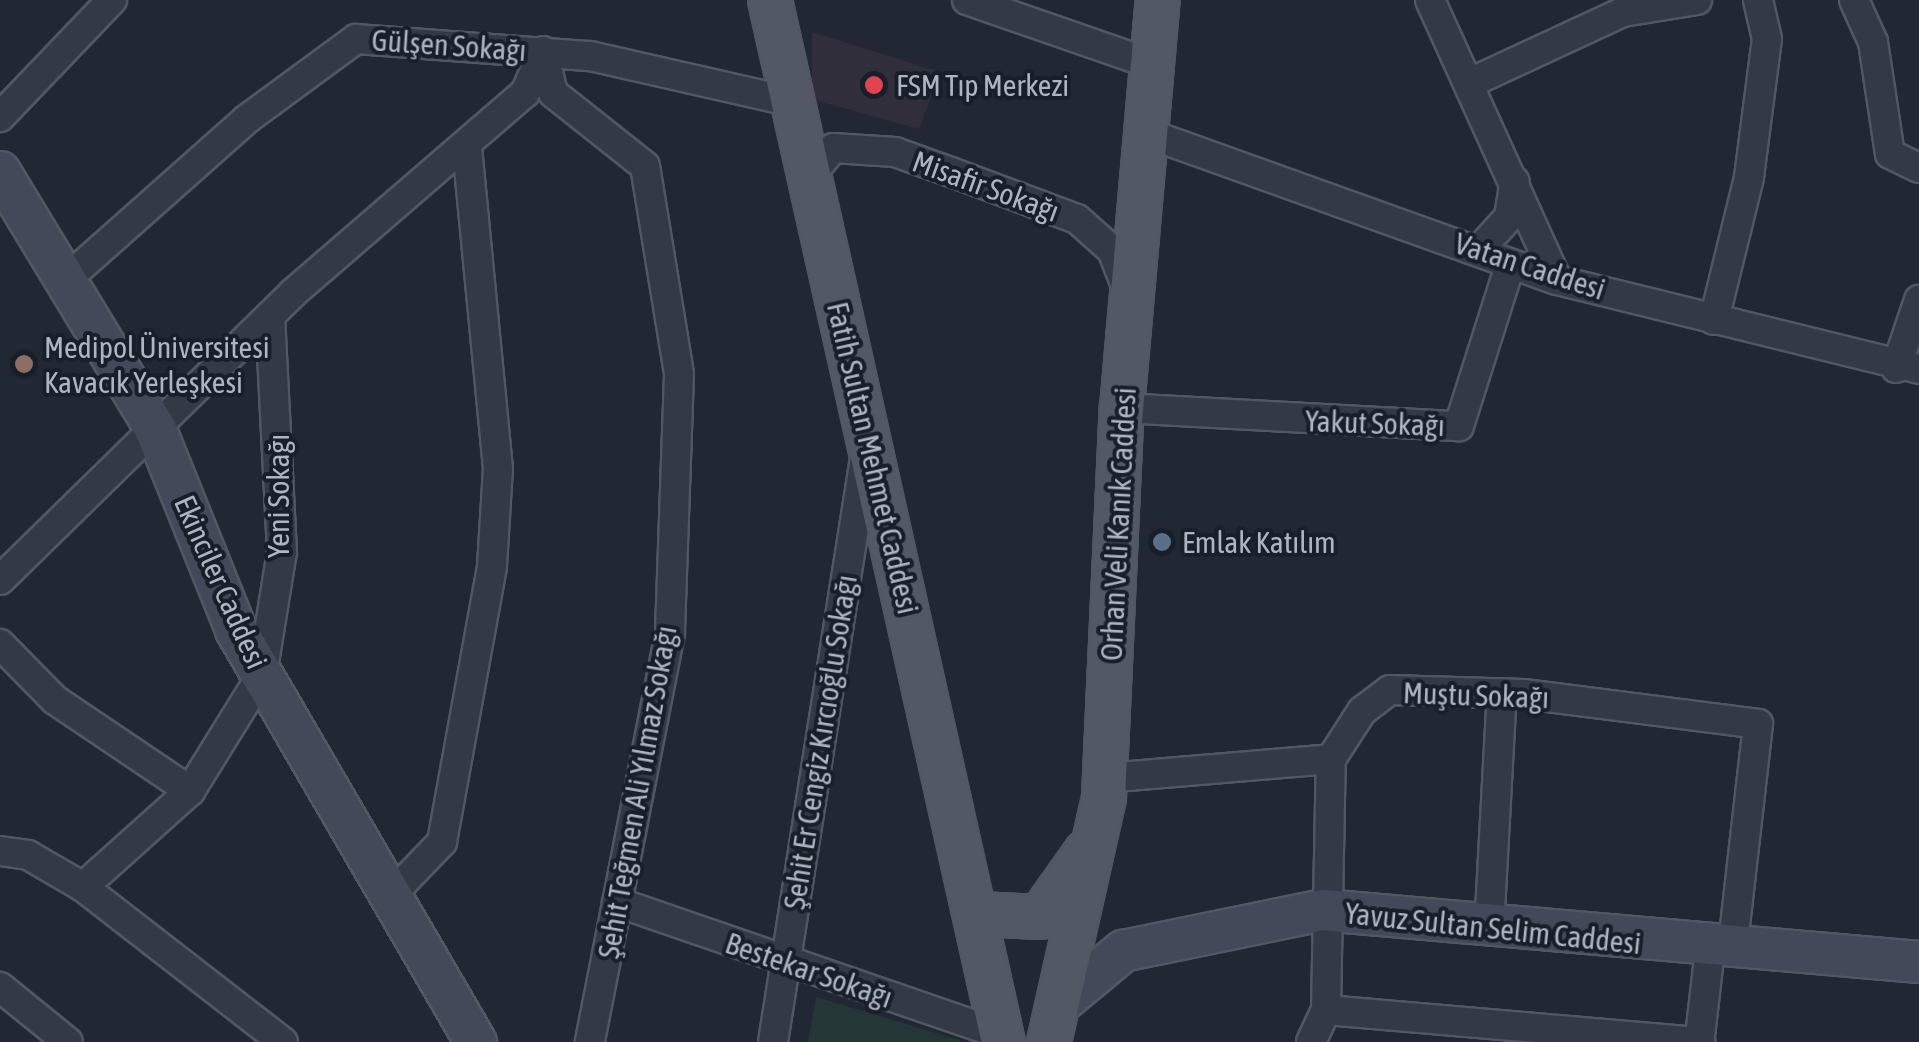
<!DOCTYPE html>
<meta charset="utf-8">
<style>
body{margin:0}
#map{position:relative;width:1919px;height:1042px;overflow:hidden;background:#212834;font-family:"Asap Condensed",sans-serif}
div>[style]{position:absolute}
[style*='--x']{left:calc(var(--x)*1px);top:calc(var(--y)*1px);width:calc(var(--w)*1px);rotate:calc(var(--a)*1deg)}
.medical>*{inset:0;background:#302e3a}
.green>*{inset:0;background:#253637}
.roads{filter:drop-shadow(2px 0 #515763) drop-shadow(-2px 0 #515763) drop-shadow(0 2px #515763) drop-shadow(0 -2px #515763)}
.street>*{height:28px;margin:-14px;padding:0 14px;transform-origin:14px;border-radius:14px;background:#343a45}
.secondary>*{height:40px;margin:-20px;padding:0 20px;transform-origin:20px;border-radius:20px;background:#424958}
.primary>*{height:42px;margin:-21px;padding:0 21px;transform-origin:21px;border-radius:21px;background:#525965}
.dots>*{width:28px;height:28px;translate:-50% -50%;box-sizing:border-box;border:5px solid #191f29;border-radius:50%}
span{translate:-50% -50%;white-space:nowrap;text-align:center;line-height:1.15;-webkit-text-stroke:8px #191f29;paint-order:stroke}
.street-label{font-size:30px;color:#aeb4c2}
.poi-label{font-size:30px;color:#aeb4c2}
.left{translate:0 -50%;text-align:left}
</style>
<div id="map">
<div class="medical">
<i style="clip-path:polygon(812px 32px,940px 72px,919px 129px,812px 99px)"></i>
</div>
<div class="green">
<i style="clip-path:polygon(816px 997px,966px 1042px,808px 1042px)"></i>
</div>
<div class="roads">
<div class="street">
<i style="--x:967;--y:0;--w:199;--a:19.1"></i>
<i style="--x:1430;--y:0;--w:307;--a:65.6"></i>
<i style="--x:1854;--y:0;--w:46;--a:65.7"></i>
<i style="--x:1873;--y:42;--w:113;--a:81.4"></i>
<i style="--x:1890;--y:154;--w:32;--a:26"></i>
<i style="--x:543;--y:51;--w:43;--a:76.6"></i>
<i style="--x:553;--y:93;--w:117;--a:38.4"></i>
<i style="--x:645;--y:166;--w:211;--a:80.7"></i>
<i style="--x:679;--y:374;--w:259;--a:92"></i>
<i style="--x:670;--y:633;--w:417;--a:101.1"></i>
<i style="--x:1472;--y:82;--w:166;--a:-24.9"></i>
<i style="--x:1623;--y:12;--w:75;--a:-9.2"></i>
<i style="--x:0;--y:117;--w:162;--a:-46.3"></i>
<i style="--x:1149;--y:134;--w:433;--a:19.7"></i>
<i style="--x:1557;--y:280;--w:373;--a:13.8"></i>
<i style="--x:808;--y:178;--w:39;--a:-50"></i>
<i style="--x:833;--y:148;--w:62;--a:3.7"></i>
<i style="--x:895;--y:152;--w:59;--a:19.7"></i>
<i style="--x:951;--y:172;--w:134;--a:20.5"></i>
<i style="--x:1077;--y:219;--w:47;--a:41.5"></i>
<i style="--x:1112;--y:250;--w:44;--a:68.7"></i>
<i style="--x:1479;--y:250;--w:45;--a:-47.7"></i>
<i style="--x:1509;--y:217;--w:36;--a:-81"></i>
<i style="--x:68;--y:278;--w:239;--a:-41.6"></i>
<i style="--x:247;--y:119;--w:135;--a:-36.3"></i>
<i style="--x:356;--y:39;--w:235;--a:4.2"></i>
<i style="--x:590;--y:56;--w:207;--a:12.8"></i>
<i style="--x:1714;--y:320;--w:147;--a:-76.2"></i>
<i style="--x:1749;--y:177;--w:139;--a:-82.6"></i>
<i style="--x:1767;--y:39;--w:40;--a:-103"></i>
<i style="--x:1896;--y:368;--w:72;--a:-71.3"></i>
<i style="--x:1122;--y:408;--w:337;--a:3.1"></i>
<i style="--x:1459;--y:426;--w:169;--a:-72.4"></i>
<i style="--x:0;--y:580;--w:410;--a:-44.4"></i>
<i style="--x:293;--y:293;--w:306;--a:-40.8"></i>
<i style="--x:525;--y:93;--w:45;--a:-66.3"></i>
<i style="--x:0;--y:644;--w:78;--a:45.5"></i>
<i style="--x:55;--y:700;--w:163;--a:34"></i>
<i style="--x:1106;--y:778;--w:226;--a:-4.8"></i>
<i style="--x:1331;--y:759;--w:57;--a:-57.1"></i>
<i style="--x:1362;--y:711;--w:35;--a:-37"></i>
<i style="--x:1390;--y:690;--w:134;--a:1.7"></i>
<i style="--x:1524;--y:694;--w:236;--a:7.3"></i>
<i style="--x:1758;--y:724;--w:229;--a:96.5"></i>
<i style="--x:0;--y:851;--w:28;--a:8"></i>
<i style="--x:28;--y:855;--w:64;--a:30.2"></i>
<i style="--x:83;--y:887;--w:253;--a:37.8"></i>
<i style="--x:83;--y:887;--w:144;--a:-41.9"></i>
<i style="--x:190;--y:791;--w:137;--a:-58.2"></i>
<i style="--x:262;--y:675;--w:125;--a:-80.8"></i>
<i style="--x:282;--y:552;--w:236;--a:-92.9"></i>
<i style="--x:390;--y:896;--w:75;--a:-46.1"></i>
<i style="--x:442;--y:842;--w:280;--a:-79.7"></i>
<i style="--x:492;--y:566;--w:97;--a:-86.5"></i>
<i style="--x:498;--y:469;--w:322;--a:-95.5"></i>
<i style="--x:617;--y:902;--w:406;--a:19"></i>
<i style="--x:1489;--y:930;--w:237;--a:-86.9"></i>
<i style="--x:0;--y:987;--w:87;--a:39"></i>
<i style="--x:1326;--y:1010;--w:376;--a:4.9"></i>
<i style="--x:1700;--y:1036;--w:87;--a:-83.4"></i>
<i style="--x:773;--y:1042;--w:591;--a:-81.05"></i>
<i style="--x:1311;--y:1042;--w:35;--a:-65"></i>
<i style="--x:1326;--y:1010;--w:251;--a:-88.9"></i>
</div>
<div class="secondary">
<i style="--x:0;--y:172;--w:299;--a:58.8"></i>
<i style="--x:155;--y:428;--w:218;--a:68.1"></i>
<i style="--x:236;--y:630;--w:477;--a:59.8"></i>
<i style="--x:1064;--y:1000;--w:77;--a:-39.7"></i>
<i style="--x:1123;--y:951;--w:204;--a:-11.6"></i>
<i style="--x:1323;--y:910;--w:598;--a:4.99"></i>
</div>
<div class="primary">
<i style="--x:770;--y:0;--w:1068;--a:77.4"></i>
<i style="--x:978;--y:914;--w:62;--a:2.8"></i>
<i style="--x:1040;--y:917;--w:80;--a:-54.7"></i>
<i style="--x:1049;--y:1042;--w:251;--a:-77.3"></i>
<i style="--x:1104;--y:797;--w:389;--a:-87.4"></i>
<i style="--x:1122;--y:408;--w:410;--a:-85"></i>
</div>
</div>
<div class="dots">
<i style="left:874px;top:85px;background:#e0444e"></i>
<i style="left:24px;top:364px;background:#8d6e63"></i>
<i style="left:1162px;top:542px;background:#5c6f8a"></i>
</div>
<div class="street-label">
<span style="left:449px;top:45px;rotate:4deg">Gülşen Sokağı</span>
<span style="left:986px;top:186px;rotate:20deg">Misafir Sokağı</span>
<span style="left:1530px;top:266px;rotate:18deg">Vatan Caddesi</span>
<span style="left:1375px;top:423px;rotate:2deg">Yakut Sokağı</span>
<span style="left:873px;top:458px;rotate:77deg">Fatih Sultan Mehmet Caddesi</span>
<span style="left:278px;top:496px;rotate:-90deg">Yeni Sokağı</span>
<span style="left:1118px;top:524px;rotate:-87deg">Orhan Veli Kanık Caddesi</span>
<span style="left:221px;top:582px;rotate:66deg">Ekinciler Caddesi</span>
<span style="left:1476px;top:695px;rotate:2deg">Muştu Sokağı</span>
<span style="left:820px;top:742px;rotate:-81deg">Şehit Er Cengiz Kırcıoğlu Sokağı</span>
<span style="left:637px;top:792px;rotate:-80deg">Şehit Teğmen Ali Yılmaz Sokağı</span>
<span style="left:1493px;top:928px;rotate:6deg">Yavuz Sultan Selim Caddesi</span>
<span style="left:809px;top:970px;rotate:19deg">Bestekar Sokağı</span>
</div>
<div class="poi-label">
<span class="left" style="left:896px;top:85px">FSM Tıp Merkezi</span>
<span class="left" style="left:44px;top:364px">Medipol Üniversitesi<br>Kavacık Yerleşkesi</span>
<span class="left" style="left:1182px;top:542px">Emlak Katılım</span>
</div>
</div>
